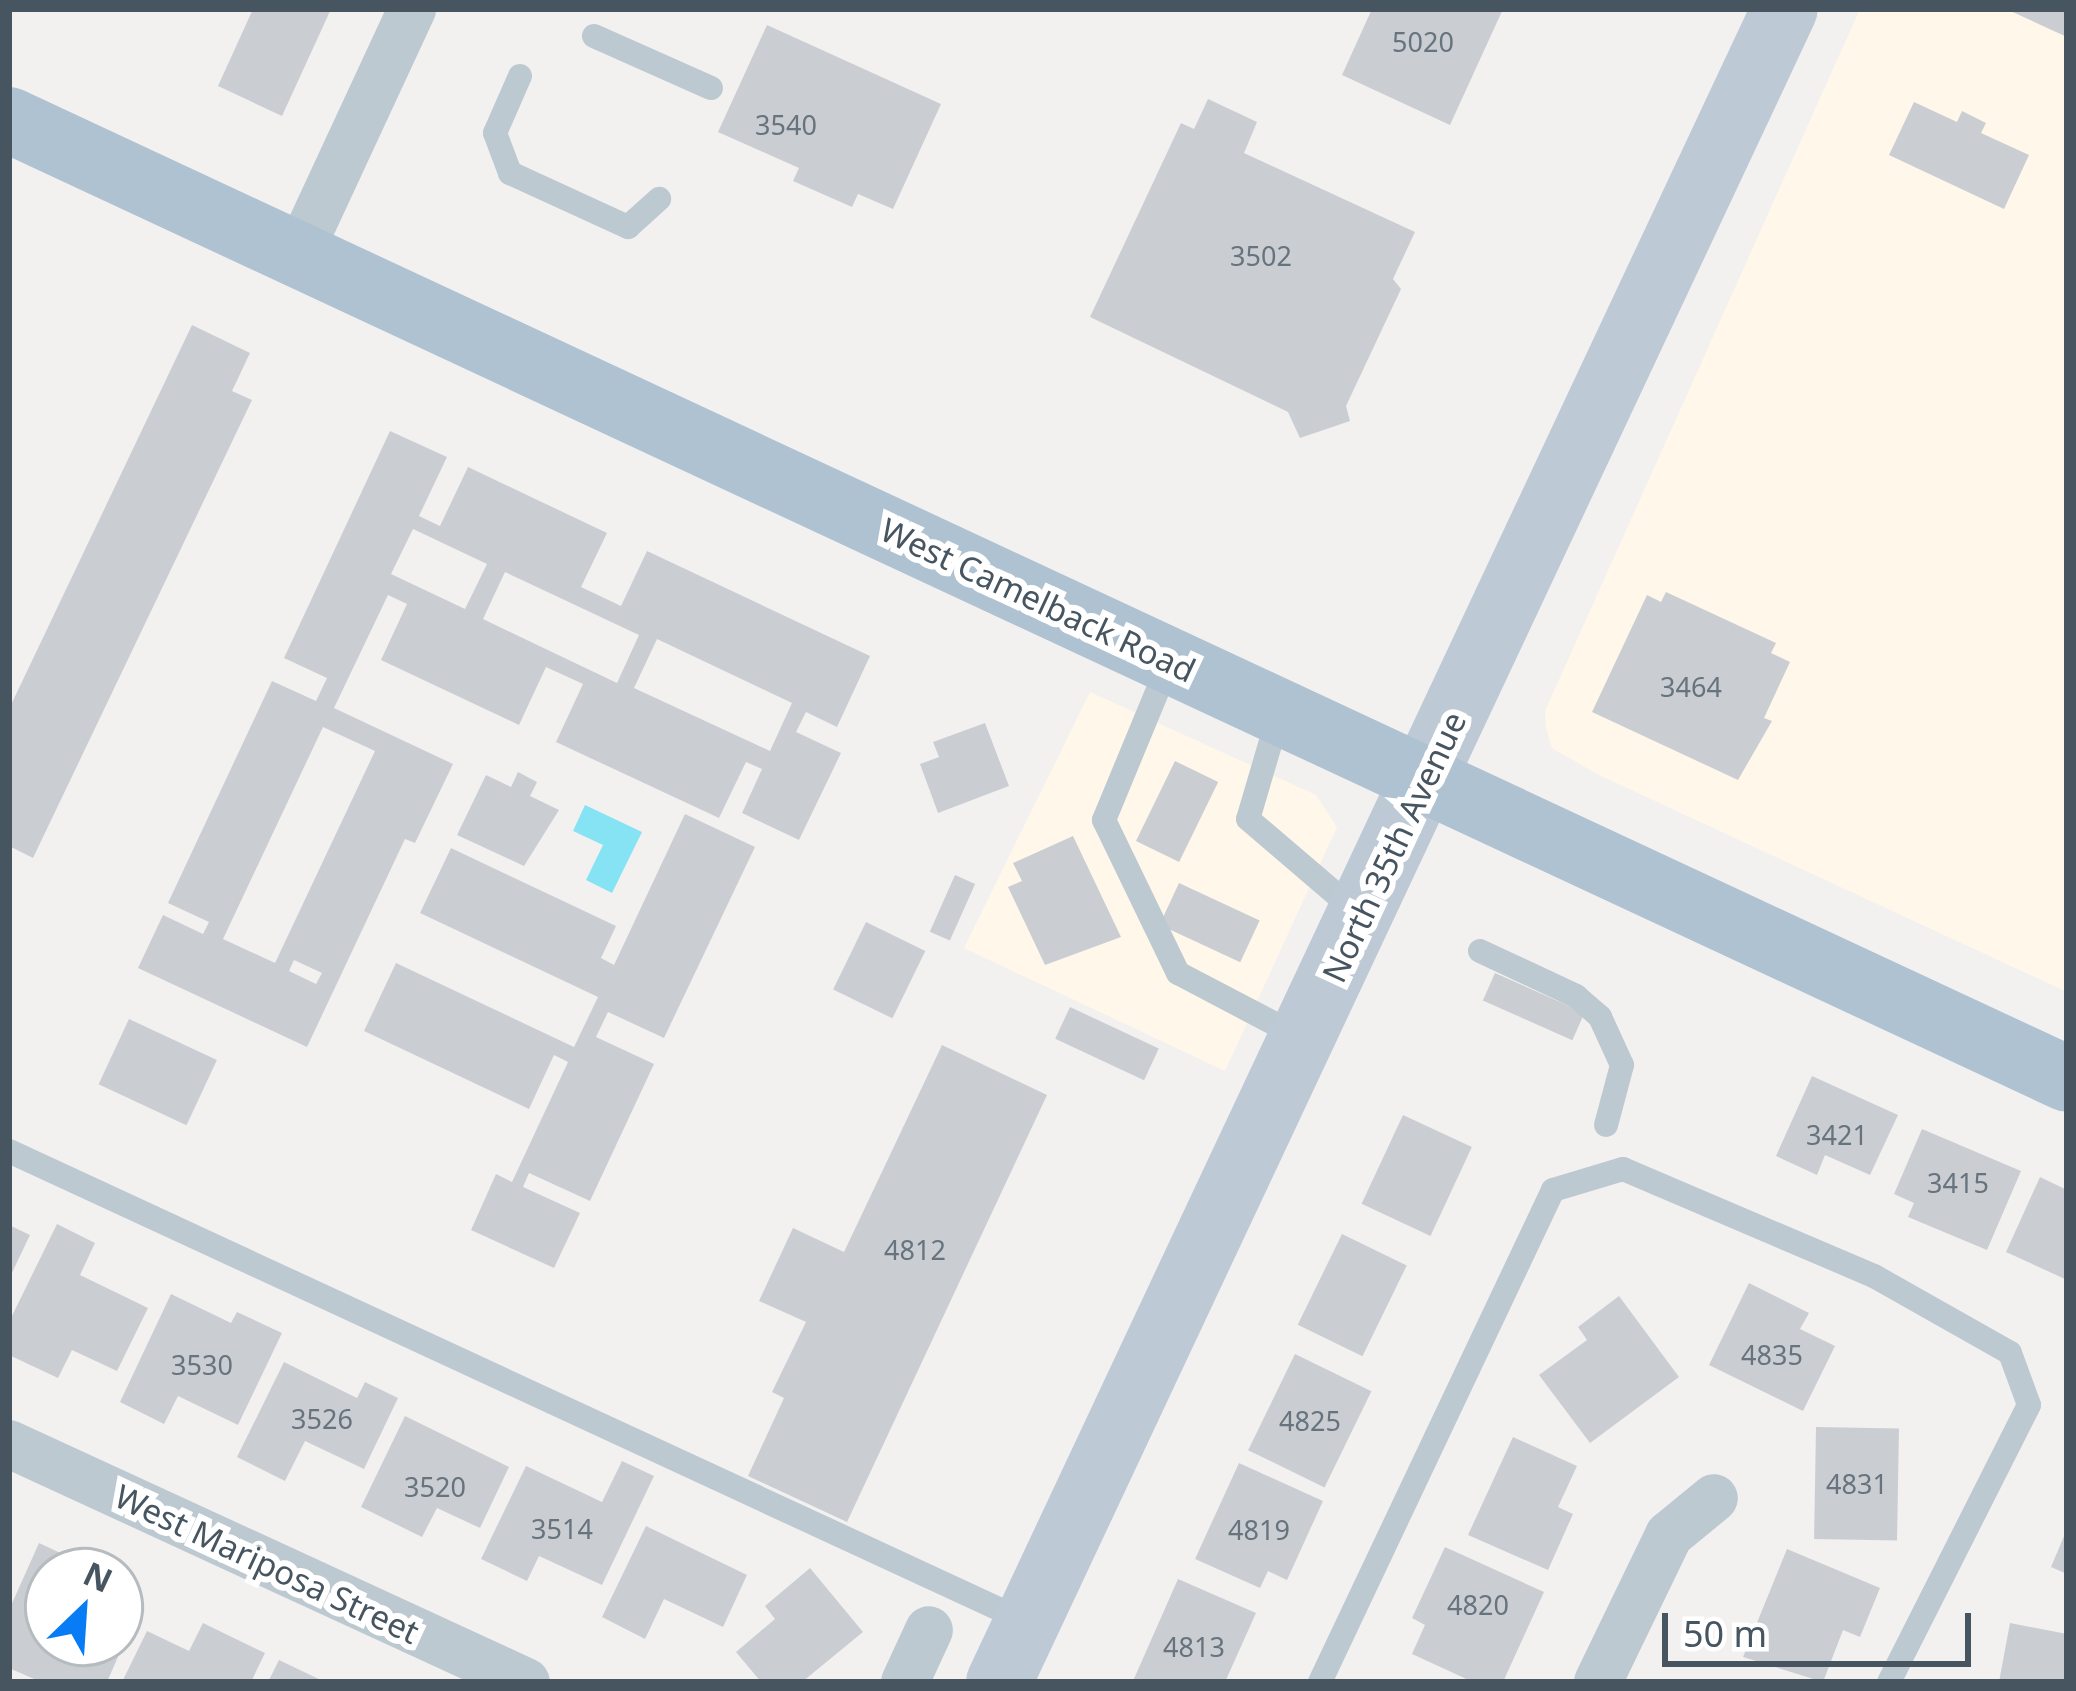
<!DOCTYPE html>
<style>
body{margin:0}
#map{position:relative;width:2076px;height:1691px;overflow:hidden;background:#f3f0f0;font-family:"Noto Sans",sans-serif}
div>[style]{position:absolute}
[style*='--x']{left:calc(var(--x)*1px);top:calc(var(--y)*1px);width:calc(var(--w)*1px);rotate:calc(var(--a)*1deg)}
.commercial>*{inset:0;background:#fef7ea}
.water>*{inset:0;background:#85e3f4}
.building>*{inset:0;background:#caced3;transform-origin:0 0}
.service>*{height:24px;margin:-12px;padding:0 12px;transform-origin:12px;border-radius:12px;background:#bdc9d1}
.minor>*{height:48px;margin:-24px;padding:0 24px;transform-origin:24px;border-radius:24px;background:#bdc9d1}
.secondary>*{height:66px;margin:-33px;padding:0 33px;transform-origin:33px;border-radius:33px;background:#bdcad6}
.primary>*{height:66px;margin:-33px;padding:0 33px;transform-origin:33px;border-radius:33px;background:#aec2d2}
span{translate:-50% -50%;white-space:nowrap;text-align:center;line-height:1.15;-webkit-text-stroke:12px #fff;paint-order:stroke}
.number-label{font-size:27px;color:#67737d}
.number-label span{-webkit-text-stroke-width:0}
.street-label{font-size:33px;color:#465560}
.frame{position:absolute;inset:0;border:12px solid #465560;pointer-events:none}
.north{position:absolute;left:24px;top:1547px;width:120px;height:120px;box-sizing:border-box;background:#fff;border:3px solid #b5bbbf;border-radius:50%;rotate:25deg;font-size:33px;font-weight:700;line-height:48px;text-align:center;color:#465560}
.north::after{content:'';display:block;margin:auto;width:42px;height:54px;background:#087cf5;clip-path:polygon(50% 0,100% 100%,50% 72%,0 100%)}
.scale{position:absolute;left:1662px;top:1613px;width:309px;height:54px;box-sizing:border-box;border:6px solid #465560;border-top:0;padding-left:15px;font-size:36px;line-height:42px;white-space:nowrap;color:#465560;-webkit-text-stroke:9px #fff;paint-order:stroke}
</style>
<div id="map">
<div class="commercial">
<i style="clip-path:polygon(1860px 9px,2067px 9px,2067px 992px,1597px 774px,1552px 748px,1546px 728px,1545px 711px)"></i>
<i style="clip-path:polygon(1090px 692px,1316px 795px,1337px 827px,1225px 1071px,964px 948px)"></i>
</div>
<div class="water">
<i style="clip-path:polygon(585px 805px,642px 832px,612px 893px,586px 880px,603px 845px,573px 831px)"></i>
</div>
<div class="building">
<i style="clip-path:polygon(253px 9px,331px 9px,282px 116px,218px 86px)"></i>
<i style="clip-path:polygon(1372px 9px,1503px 9px,1450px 125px,1342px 75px)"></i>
<i style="clip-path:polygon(2006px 9px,2067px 9px,2067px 37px)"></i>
<i style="clip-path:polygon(767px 25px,941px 104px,893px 209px,858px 194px,852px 207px,793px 181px,799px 168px,718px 132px)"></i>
<i style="clip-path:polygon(1208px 99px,1257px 122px,1244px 153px,1415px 232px,1393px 279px,1401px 289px,1346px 406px,1350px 421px,1300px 438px,1288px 412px,1090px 317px,1181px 123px,1194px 129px)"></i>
<i style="clip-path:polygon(1914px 102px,1957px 122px,1962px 111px,1986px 123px,1981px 133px,2029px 155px,2004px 209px,1889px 155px)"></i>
<i style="clip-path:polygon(192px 325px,250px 353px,232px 391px,252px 400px,33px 858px,9px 846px,9px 709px)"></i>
<i style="clip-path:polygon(evenodd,390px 431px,447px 457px,419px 516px,440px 526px,468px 467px,607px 533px,581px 587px,621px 606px,647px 551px,870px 656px,837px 727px,806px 712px,796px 732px,841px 753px,799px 840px,742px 813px,762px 769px,746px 762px,719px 818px,556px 742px,583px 684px,546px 667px,519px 725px,381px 660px,407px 604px,388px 595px,334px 708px,453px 764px,415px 843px,405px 839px,307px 1047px,138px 968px,163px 915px,203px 934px,209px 922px,168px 903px,272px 681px,316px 701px,327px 678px,284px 658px,390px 431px,413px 529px,487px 564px,465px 609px,391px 574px,413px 529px,390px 431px,505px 572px,639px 635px,617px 683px,483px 619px,505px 572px,390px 431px,657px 639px,792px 703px,770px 751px,634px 688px,657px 639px,390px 431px,323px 727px,375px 751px,275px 963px,223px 939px,323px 727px,390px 431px,294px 960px,322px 973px,316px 984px,289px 971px,294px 960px)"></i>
<i style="clip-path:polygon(1666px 592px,1776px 643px,1771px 653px,1790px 662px,1764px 718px,1772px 721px,1738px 780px,1592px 712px,1647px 595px,1661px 602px)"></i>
<i style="clip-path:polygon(985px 723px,1009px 786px,938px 813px,920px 764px,939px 757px,933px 742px)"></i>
<i style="left:1175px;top:761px;width:48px;height:89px;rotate:26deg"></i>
<i style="clip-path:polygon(518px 772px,537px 782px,530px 796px,559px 810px,524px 866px,457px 835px,486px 775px,511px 787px)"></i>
<i style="clip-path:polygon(685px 814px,755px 847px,664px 1038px,608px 1012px,596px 1037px,654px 1064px,590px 1201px,529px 1173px,523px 1187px,580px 1213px,554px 1268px,471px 1230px,496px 1174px,512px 1182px,568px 1062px,554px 1055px,529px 1109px,364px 1031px,396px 963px,574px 1047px,598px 997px,420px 913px,451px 848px,616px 926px,601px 958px,614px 965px)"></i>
<i style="clip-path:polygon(1073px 836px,1121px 937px,1045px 965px,1008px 887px,1022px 881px,1013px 863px)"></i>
<i style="left:955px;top:875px;width:22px;height:62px;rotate:24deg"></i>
<i style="left:1179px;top:883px;width:89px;height:46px;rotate:25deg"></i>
<i style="left:866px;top:922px;width:66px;height:75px;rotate:26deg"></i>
<i style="left:1495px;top:973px;width:98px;height:30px;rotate:24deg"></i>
<i style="left:1070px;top:1007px;width:98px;height:35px;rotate:25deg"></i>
<i style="left:129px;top:1019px;width:97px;height:72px;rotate:25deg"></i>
<i style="clip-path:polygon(942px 1045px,1047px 1095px,847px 1522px,748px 1476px,784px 1398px,772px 1392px,806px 1322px,759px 1301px,793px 1228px,844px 1252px)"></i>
<i style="clip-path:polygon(1812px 1076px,1898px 1115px,1870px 1175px,1825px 1155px,1817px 1175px,1776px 1156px)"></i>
<i style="left:1403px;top:1115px;width:76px;height:98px;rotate:25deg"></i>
<i style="clip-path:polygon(1922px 1129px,2021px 1171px,1987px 1250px,1908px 1217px,1914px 1203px,1894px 1194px)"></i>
<i style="clip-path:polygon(2040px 1177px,2067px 1190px,2067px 1280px,2006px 1252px)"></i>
<i style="clip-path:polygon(57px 1224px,95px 1243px,80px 1275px,148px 1308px,117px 1371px,72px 1350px,58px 1378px,9px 1355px,9px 1322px)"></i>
<i style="clip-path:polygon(9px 1225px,30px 1235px,9px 1279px)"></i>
<i style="left:1342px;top:1234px;width:72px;height:101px;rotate:26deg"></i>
<i style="clip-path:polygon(1749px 1283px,1809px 1313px,1800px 1329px,1835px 1346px,1803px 1411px,1709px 1365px)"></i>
<i style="clip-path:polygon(171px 1294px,231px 1323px,237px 1312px,282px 1333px,238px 1425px,178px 1396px,164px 1424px,120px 1402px)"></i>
<i style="clip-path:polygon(1619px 1296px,1679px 1377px,1590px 1443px,1539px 1375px,1587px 1340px,1578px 1327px)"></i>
<i style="left:1295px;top:1354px;width:85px;height:107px;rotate:26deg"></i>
<i style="clip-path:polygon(284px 1362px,357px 1398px,365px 1382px,398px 1398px,364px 1469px,305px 1441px,285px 1481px,237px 1457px)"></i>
<i style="clip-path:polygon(405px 1416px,509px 1467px,480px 1528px,437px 1508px,422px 1537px,361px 1507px)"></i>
<i style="left:1816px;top:1427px;width:83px;height:112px;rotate:1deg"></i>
<i style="clip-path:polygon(1513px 1437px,1577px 1466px,1558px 1507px,1573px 1514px,1548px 1570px,1468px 1535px)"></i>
<i style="clip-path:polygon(622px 1461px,654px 1476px,602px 1585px,539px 1556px,527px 1581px,481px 1559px,526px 1466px,602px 1502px)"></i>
<i style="clip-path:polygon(1239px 1463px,1323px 1501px,1287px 1580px,1268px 1571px,1260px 1588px,1195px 1559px)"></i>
<i style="clip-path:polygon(646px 1526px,747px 1575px,723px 1627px,664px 1599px,645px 1639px,602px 1617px)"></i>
<i style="clip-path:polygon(2067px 1529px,2067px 1574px,2051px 1567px)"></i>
<i style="clip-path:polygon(39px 1543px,88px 1566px,48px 1571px,48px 1643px,120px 1643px,120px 1630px,128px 1634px,107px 1682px,41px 1682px,9px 1668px,9px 1610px)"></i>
<i style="clip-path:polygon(1445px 1547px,1544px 1592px,1503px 1682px,1473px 1682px,1412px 1654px,1425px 1625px,1412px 1618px)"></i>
<i style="clip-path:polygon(1787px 1549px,1880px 1588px,1860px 1637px,1843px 1630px,1823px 1682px,1743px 1657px)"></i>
<i style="clip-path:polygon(810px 1568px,863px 1632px,802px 1682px,761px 1682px,736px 1652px,775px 1619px,765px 1606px)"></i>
<i style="clip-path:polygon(1178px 1579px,1256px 1613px,1225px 1682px,1133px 1681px)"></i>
<i style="clip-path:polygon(203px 1623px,265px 1653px,251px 1682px,122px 1682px,147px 1631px,189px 1651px)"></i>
<i style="clip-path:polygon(2010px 1623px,2067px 1634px,2067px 1682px,1999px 1682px)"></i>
<i style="clip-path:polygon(279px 1660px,325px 1682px,268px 1682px)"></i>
</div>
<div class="service">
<i style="--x:594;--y:36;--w:128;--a:24"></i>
<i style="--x:520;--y:76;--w:62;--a:113.7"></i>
<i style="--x:495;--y:133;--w:43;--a:69.4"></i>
<i style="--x:510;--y:173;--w:130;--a:24.6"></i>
<i style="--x:628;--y:227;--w:42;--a:-42.1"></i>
<i style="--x:1169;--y:663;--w:170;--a:112.5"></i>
<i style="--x:1104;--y:820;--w:170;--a:64.2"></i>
<i style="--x:1178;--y:973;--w:136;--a:27.7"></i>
<i style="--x:1279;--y:714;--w:109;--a:106.4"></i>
<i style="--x:1248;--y:819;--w:143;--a:40.5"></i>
<i style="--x:1480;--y:951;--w:106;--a:25.1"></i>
<i style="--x:1576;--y:996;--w:32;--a:41"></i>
<i style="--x:1600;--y:1017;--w:53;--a:65.4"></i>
<i style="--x:1622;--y:1065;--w:62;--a:104.9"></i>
<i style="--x:9;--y:1151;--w:1119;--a:24.83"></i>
<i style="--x:1320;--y:1682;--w:544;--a:-64.66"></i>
<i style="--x:1553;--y:1190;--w:73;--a:-16.7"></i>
<i style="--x:1623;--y:1169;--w:273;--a:23.1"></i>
<i style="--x:1874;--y:1276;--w:156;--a:29.5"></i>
<i style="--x:2010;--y:1353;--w:55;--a:69.9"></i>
<i style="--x:2029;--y:1405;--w:310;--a:116.8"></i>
</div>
<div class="minor">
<i style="--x:298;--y:255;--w:271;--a:-65.1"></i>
<i style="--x:9;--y:1444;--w:569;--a:24.72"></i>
<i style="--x:905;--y:1682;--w:57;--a:-65.2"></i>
<i style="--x:1598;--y:1682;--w:163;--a:-64.2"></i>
<i style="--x:1669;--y:1535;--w:58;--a:-39.4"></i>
</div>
<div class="secondary">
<i style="--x:999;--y:1682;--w:1848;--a:-64.84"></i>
</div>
<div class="primary">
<i style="--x:9;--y:120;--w:2270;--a:24.98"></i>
</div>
<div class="number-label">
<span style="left:1423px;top:42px">5020</span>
<span style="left:786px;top:125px">3540</span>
<span style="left:1261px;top:256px">3502</span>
<span style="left:1691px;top:687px">3464</span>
<span style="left:1837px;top:1135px">3421</span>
<span style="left:1958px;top:1183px">3415</span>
<span style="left:915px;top:1250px">4812</span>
<span style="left:1772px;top:1355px">4835</span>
<span style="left:202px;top:1365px">3530</span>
<span style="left:322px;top:1419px">3526</span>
<span style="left:1310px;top:1421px">4825</span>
<span style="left:1857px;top:1484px">4831</span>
<span style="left:435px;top:1487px">3520</span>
<span style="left:562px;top:1529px">3514</span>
<span style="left:1259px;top:1530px">4819</span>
<span style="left:1478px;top:1605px">4820</span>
<span style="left:1194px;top:1647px">4813</span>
</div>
<div class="street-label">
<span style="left:1038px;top:600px;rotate:25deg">West Camelback Road</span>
<span style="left:1394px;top:847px;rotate:-65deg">North 35th Avenue</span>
<span style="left:267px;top:1564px;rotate:25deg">West Mariposa Street</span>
</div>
<div class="frame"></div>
<div class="north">N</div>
<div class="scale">50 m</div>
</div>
